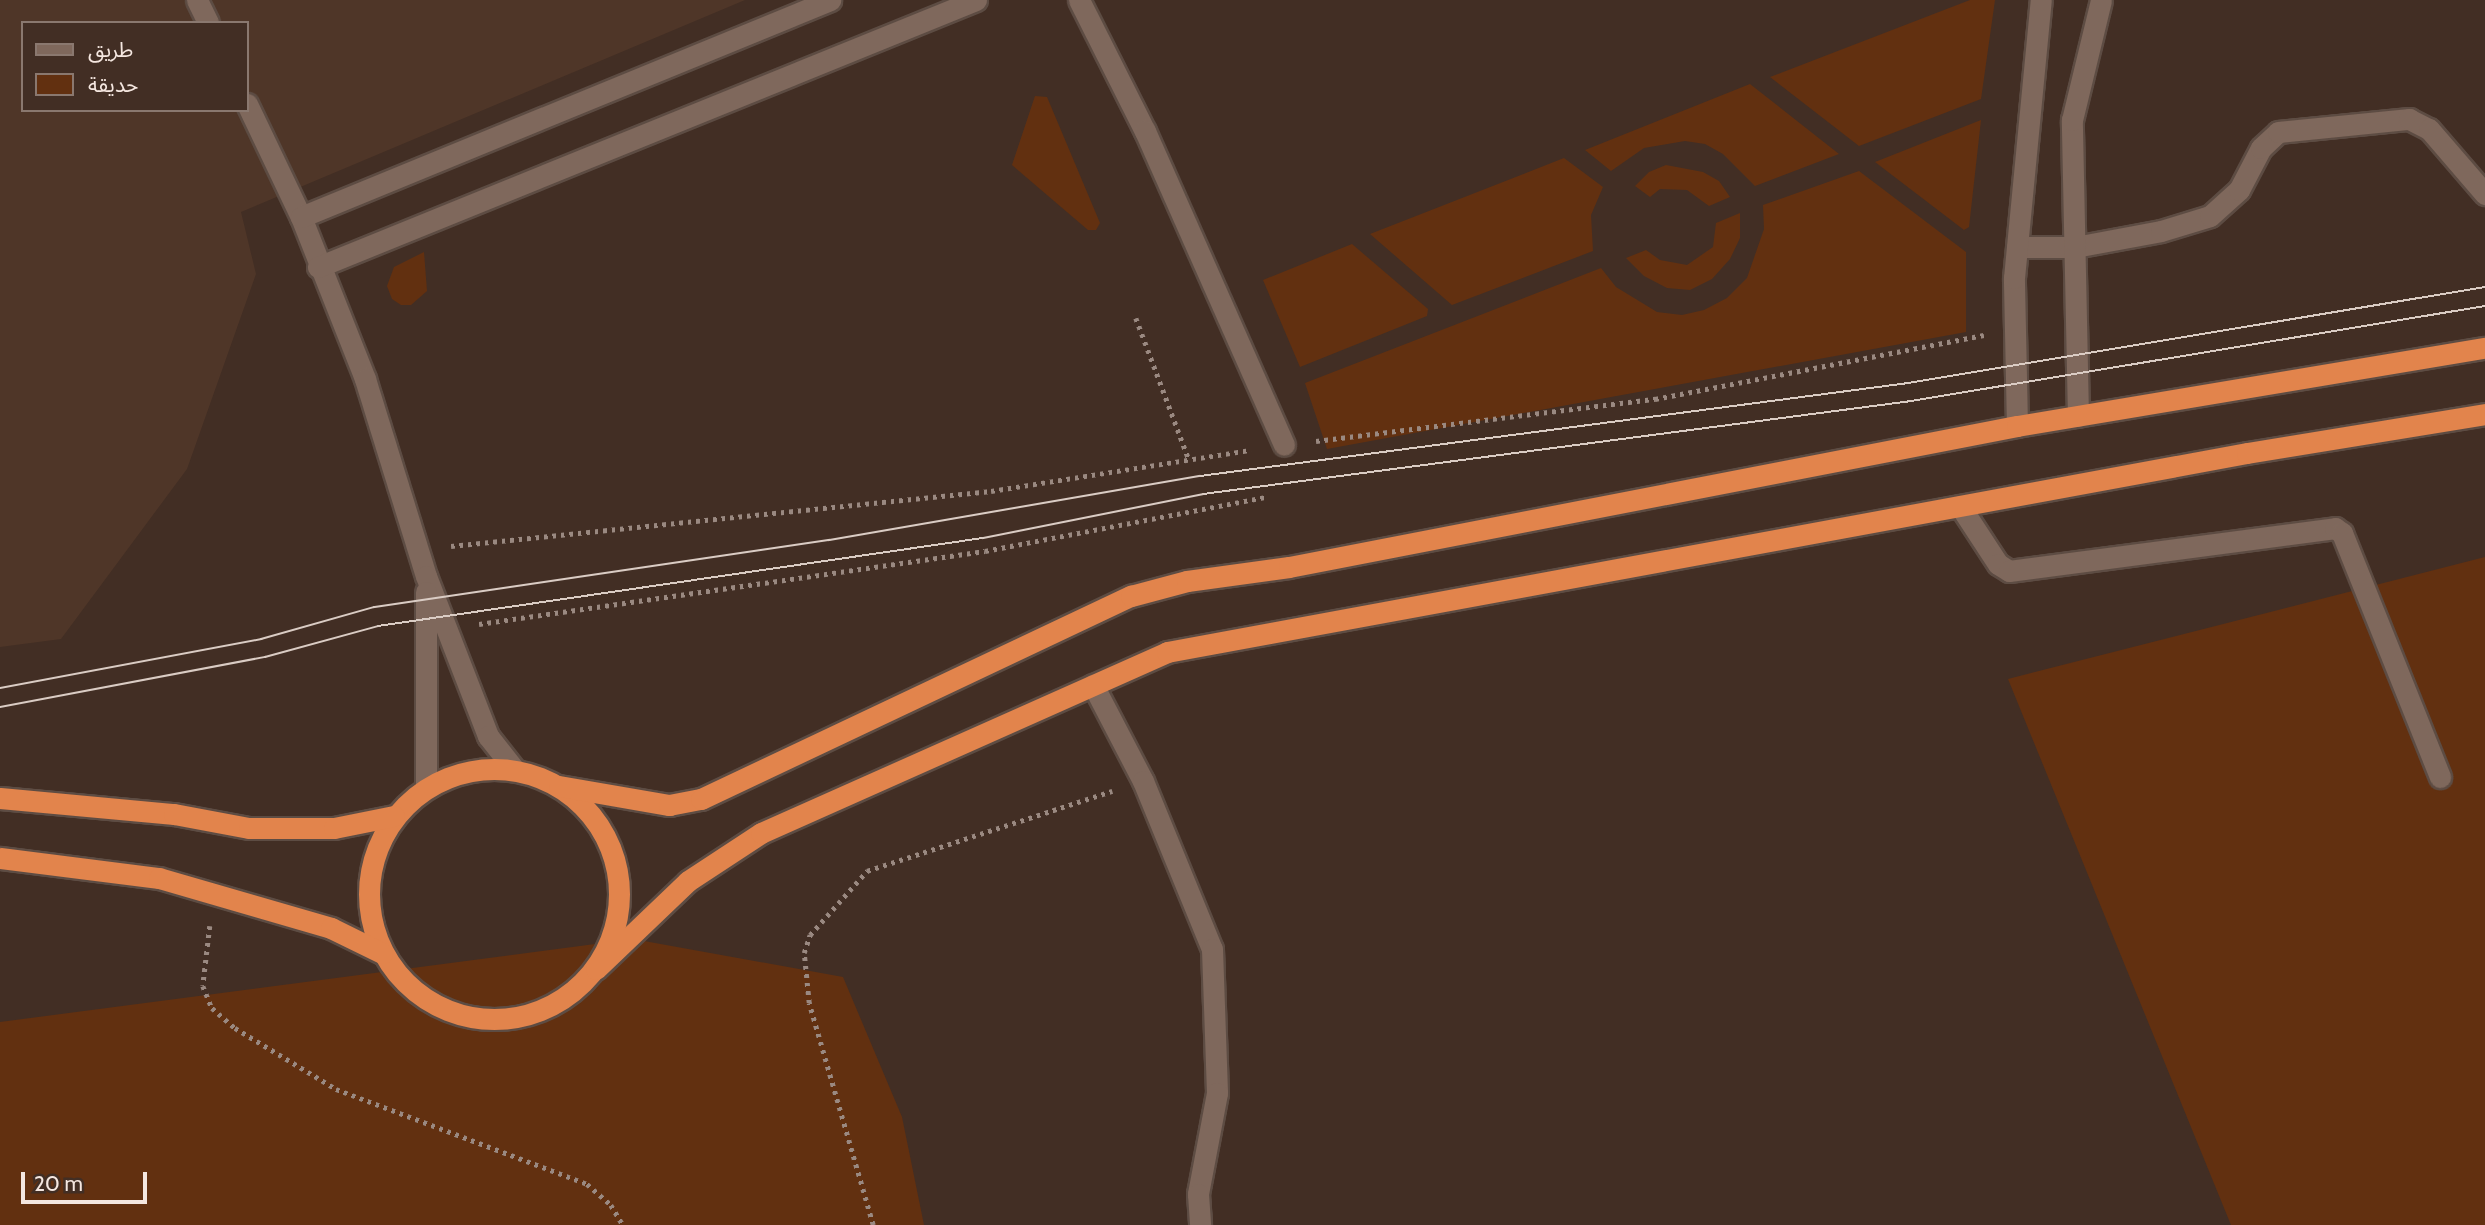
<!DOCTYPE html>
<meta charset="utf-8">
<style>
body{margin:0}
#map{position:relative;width:2485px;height:1225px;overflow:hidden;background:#422e24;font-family:Cabin,"Noto Sans Arabic",sans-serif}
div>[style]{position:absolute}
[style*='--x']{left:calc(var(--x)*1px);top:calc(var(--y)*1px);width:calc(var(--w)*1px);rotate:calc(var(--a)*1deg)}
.built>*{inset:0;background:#4f3628}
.green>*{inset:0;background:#623010}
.path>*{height:4.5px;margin-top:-2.25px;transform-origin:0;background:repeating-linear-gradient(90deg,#9a8981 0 3.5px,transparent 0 8.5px)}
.roads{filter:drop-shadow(2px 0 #5d4c43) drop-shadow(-2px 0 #5d4c43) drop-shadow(0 2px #5d4c43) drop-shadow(0 -2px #5d4c43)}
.lane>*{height:21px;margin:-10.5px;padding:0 10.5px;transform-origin:10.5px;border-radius:10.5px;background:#7f685c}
.street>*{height:21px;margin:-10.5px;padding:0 10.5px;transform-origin:10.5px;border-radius:10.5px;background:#7f685c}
.highway>*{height:21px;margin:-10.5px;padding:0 10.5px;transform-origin:10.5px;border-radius:10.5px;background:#e2844c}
.highway>.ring{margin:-10.5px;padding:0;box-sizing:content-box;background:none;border:21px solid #e2844c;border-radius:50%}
.tram>*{height:2px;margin:-1px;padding:0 1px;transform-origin:1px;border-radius:1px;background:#daccc4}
span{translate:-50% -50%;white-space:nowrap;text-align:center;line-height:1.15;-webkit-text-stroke:5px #422e24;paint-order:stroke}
.legend{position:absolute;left:21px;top:21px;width:228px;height:91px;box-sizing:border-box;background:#422e24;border:2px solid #8a786f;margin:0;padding:9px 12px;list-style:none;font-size:21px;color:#f5e7e0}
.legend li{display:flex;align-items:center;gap:14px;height:35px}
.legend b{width:35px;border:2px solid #8a786f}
.scale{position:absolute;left:21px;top:1172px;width:126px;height:32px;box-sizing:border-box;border:4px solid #f5e7e0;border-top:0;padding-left:9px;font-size:21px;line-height:24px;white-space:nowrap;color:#f5e7e0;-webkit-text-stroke:5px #422e24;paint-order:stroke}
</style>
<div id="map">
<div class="built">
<i style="clip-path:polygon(evenodd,0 0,745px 0,241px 212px,256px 274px,187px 469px,61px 639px,0 647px,0 0,23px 23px,247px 23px,247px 110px,23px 110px,23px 23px)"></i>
</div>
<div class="green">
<i style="clip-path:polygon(1970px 0,1995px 0,1981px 99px,1859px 146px,1770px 77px)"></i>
<i style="clip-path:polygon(1750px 84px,1839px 154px,1755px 186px,1723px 154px,1705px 144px,1685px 141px,1644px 148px,1611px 171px,1585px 150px)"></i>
<i style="clip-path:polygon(1035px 96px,1047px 97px,1100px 223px,1096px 230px,1088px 230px,1012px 165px)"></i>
<i style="clip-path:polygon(1981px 120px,1969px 227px,1964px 230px,1875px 162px)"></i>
<i style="clip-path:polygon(1564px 158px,1603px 187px,1591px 215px,1593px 251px,1452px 305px,1370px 234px)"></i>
<i style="clip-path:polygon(1666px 165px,1703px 172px,1719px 181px,1730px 197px,1709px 206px,1687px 190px,1660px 189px,1650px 197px,1635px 186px,1649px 172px)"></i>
<i style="clip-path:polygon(1859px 171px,1966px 252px,1966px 332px,1327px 449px,1305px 383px,1601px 268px,1616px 287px,1657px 312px,1682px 315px,1704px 310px,1727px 298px,1747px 278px,1764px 229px,1763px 205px)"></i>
<i style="clip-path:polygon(1740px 213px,1740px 238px,1730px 259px,1712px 279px,1690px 290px,1667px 288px,1644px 276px,1626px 258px,1646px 250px,1660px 260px,1687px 265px,1713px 247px,1716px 223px)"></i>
<i style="clip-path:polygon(1352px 244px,1428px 309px,1427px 316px,1300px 367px,1263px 280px)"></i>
<i style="clip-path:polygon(424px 252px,427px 291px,411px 305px,401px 305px,392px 299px,387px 286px,394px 267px)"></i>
<i style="clip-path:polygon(2485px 557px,2485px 1225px,2231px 1225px,2008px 679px)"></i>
<i style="clip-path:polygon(633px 939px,843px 977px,902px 1117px,924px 1225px,0 1225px,0 1022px)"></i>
</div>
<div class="path">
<i style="--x:1136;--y:318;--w:152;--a:69.5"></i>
<i style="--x:1316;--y:441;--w:342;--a:-7.1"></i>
<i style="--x:1655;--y:399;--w:335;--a:-11"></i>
<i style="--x:451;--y:546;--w:543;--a:-5.82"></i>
<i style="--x:991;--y:491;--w:263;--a:-9"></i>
<i style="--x:479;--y:624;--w:511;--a:-8.21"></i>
<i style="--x:985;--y:551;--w:285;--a:-10.9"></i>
<i style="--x:210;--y:926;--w:60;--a:96.7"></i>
<i style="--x:203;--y:986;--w:24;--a:68"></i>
<i style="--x:212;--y:1008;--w:30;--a:41"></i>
<i style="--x:235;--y:1028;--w:118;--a:31.1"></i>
<i style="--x:336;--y:1089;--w:268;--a:20.7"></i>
<i style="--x:587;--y:1184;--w:32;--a:41"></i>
<i style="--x:611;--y:1205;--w:23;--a:59"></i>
<i style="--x:873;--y:1225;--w:231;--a:-106.1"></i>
<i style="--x:809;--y:1003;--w:50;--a:-95.7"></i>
<i style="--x:804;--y:953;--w:19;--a:-72"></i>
<i style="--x:810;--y:935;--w:86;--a:-48.3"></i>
<i style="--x:867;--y:871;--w:258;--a:-18.1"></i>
</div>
<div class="roads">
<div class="lane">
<i style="--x:1079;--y:0;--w:147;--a:63.3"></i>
<i style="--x:1145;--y:131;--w:343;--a:66.1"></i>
<i style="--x:2017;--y:247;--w:58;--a:0"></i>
<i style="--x:2075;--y:247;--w:87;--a:-10.5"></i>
<i style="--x:2161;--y:231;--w:51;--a:-17"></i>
<i style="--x:2210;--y:216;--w:39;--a:-42"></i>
<i style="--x:2239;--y:190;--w:47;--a:-62.4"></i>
<i style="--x:2261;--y:148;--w:23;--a:-43"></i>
<i style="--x:2278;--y:132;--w:132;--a:-5.7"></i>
<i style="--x:2409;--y:119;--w:22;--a:27"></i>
<i style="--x:2429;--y:129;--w:86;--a:49.3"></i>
<i style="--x:1960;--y:506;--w:69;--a:56.8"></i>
<i style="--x:1998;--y:564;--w:13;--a:32"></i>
<i style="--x:2009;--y:571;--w:329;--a:-7.5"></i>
<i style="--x:2335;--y:528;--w:9;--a:36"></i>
<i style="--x:2342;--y:533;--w:263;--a:68.1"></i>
<i style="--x:1093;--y:685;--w:108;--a:62.5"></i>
<i style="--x:1143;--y:781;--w:182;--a:67.7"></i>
<i style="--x:1212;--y:949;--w:144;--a:88"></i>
<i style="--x:1217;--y:1093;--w:103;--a:100.7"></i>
<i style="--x:1198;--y:1194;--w:31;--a:86"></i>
</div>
<div class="street">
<i style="--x:197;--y:0;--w:25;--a:64"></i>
<i style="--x:247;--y:104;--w:125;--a:64.5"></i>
<i style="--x:301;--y:217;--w:174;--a:68.4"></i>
<i style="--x:365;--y:379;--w:206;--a:72.8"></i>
<i style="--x:426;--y:576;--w:172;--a:68.8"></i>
<i style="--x:488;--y:736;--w:42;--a:51.8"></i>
<i style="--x:301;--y:217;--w:572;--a:-22.3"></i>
<i style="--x:318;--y:267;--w:710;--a:-22.09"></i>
<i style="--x:2078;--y:416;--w:296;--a:-91.2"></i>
<i style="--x:2072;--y:120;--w:123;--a:-76.4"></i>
<i style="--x:2017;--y:426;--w:148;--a:-91.2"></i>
<i style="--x:2014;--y:278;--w:279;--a:-84.5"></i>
<i style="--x:426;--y:788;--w:196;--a:-90"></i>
</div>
<div class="highway">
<i class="ring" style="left:369px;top:769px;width:229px;height:229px"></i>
<i style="--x:559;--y:786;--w:112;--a:9.8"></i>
<i style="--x:669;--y:805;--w:33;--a:-11"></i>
<i style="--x:701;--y:799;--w:476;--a:-25.3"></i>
<i style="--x:1131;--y:596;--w:58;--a:-15"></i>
<i style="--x:1187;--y:581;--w:103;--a:-7.8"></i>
<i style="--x:1289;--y:567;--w:742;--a:-10.96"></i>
<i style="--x:2017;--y:426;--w:474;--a:-9.5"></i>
<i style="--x:0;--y:798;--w:175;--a:5.3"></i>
<i style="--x:174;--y:814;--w:76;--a:10.6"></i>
<i style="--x:249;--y:828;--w:85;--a:0"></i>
<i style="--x:334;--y:828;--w:61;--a:-11.3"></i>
<i style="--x:0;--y:858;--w:160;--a:7.2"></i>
<i style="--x:159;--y:878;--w:179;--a:16.2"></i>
<i style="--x:331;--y:928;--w:57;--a:26.1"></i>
<i style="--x:596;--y:969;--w:127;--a:-43.7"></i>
<i style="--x:688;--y:881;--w:87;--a:-33.3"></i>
<i style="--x:761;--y:833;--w:445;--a:-24"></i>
<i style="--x:1167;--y:652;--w:1098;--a:-10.44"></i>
<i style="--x:2247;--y:453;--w:241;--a:-9.3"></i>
</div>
</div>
<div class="tram">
<i style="--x:0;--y:688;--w:266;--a:-10.6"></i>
<i style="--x:261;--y:639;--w:117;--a:-15.8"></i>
<i style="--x:374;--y:607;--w:460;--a:-8.4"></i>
<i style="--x:829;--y:540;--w:376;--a:-9.8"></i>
<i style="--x:1200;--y:476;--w:714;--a:-7.48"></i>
<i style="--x:1908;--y:383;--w:585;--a:-9.45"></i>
<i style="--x:0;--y:707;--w:270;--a:-10.7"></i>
<i style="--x:265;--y:657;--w:117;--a:-15.3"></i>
<i style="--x:378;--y:626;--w:611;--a:-8.28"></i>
<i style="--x:983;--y:538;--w:224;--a:-11.3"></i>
<i style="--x:1203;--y:494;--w:714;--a:-7.48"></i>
<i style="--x:1911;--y:401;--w:582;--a:-9.4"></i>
</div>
<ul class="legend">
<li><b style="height:9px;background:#7f685c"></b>طريق</li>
<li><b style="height:19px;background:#623010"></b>حديقة</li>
</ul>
<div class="scale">20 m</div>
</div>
